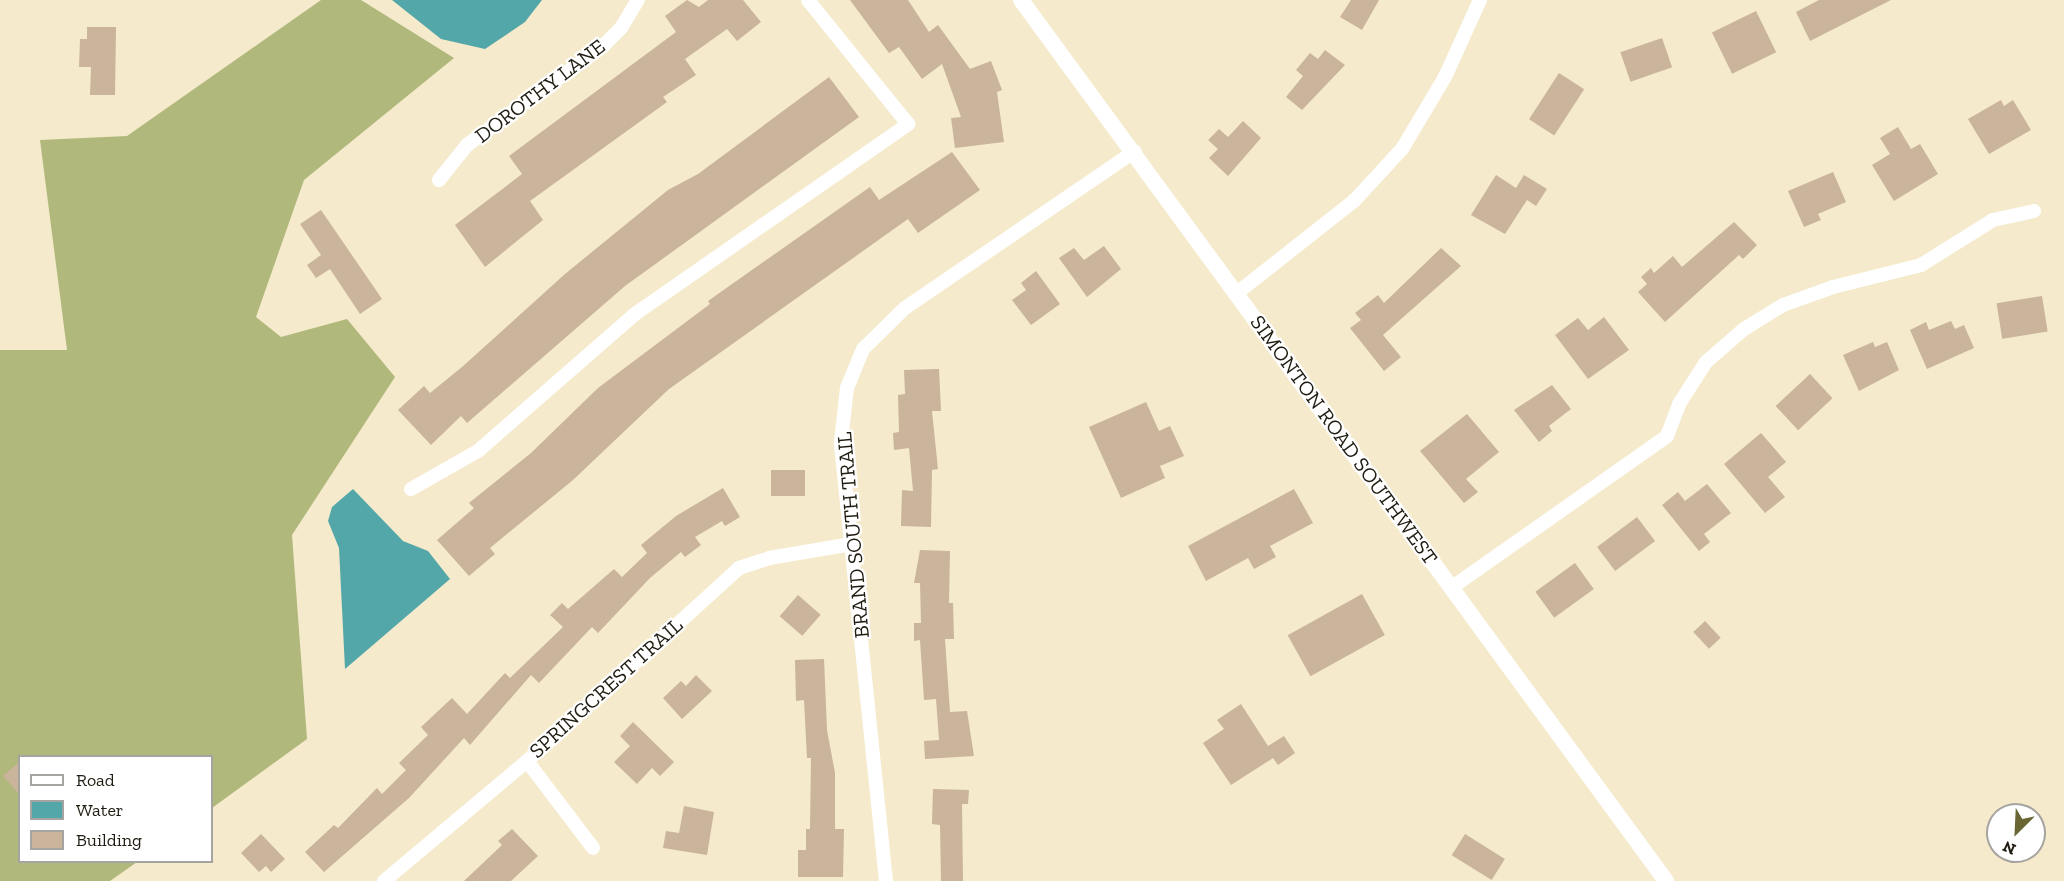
<!DOCTYPE html>
<style>
body{margin:0}
#map{position:relative;width:2064px;height:881px;overflow:hidden;background:#f5eacb;font-family:"Zilla Slab",serif}
div>[style]{position:absolute}
[style*='--x']{left:calc(var(--x)*1px);top:calc(var(--y)*1px);width:calc(var(--w)*1px);rotate:calc(var(--a)*1deg)}
.forest>*{inset:0;background:#b1b87c}
.water>*{inset:0;background:#54a7a8}
.building>*{inset:0;background:#cab49b;transform-origin:0 0}
.minor>*{height:14px;margin:-7px;padding:0 7px;transform-origin:7px;border-radius:7px;background:#fff}
.tertiary>*{height:16px;margin:-8px;padding:0 8px;transform-origin:8px;border-radius:8px;background:#fff}
span{translate:-50% -50%;white-space:nowrap;text-align:center;line-height:1.15;-webkit-text-stroke:4.5px #fff;paint-order:stroke}
.street-label{font-size:21px;color:#201c11}
.legend{position:absolute;left:18px;top:755px;width:195px;height:108px;box-sizing:border-box;background:#fff;border:2px solid #a6a4a0;margin:0;padding:8px 10px;list-style:none;font-size:18px;color:#201c11}
.legend li{display:flex;align-items:center;gap:12px;height:30px}
.legend b{width:30px;border:2px solid #a6a4a0}
.north{position:absolute;left:1986px;top:803px;width:60px;height:60px;box-sizing:border-box;background:#fff;border:2px solid #a6a4a0;border-radius:50%;rotate:204deg;font-size:16px;font-weight:700;line-height:24px;text-align:center;color:#201c11}
.north::after{content:'';display:block;margin:auto;width:21px;height:27px;background:#696633;clip-path:polygon(50% 0,100% 100%,50% 72%,0 100%)}
</style>
<div id="map">
<div class="forest">
<i style="clip-path:polygon(321px 0,361px 0,454px 58px,304px 180px,256px 317px,281px 337px,347px 319px,395px 377px,292px 535px,307px 739px,212px 808px,212px 756px,20px 756px,20px 862px,137px 862px,110px 881px,0 881px,0 350px,67px 350px,40px 140px,127px 136px)"></i>
</div>
<div class="water">
<i style="clip-path:polygon(392px 0,542px 0,525px 22px,485px 49px,441px 39px)"></i>
<i style="clip-path:polygon(353px 489px,403px 541px,428px 551px,450px 579px,345px 669px,339px 548px,328px 521px,332px 507px)"></i>
</div>
<div class="building">
<i style="clip-path:polygon(687px 0,699px 7px,708px 0,743px 0,761px 22px,737px 41px,727px 29px,685px 59px,696px 75px,663px 97px,667px 102px,530px 201px,543px 220px,485px 267px,455px 225px,522px 174px,509px 156px,676px 32px,665px 16px)"></i>
<i style="clip-path:polygon(850px 0,908px 0,929px 32px,938px 25px,970px 69px,991px 61px,1002px 90px,997px 92px,1004px 142px,955px 148px,951px 118px,961px 117px,942px 64px,922px 79px,899px 47px,889px 53px)"></i>
<i style="clip-path:polygon(1351px 0,1379px 0,1362px 30px,1340px 17px)"></i>
<i style="clip-path:polygon(1819px 0,1891px 0,1810px 41px,1796px 12px)"></i>
<i style="left:1756px;top:11px;width:46px;height:49px;rotate:64deg"></i>
<i style="clip-path:polygon(87px 27px,116px 27px,115px 95px,90px 95px,91px 67px,79px 67px,80px 39px,87px 39px)"></i>
<i style="left:1662px;top:38px;width:31px;height:44px;rotate:71deg"></i>
<i style="clip-path:polygon(1325px 50px,1345px 65px,1302px 110px,1286px 97px,1303px 76px,1296px 70px,1310px 53px,1318px 59px)"></i>
<i style="left:1559px;top:73px;width:30px;height:55px;rotate:33deg"></i>
<i style="clip-path:polygon(829px 77px,859px 117px,625px 286px,467px 423px,461px 416px,431px 445px,398px 410px,424px 386px,430px 393px,462px 367px,565px 274px,668px 190px,698px 174px)"></i>
<i style="clip-path:polygon(2001px 100px,2004px 106px,2013px 100px,2031px 130px,1989px 154px,1968px 119px)"></i>
<i style="clip-path:polygon(1243px 121px,1261px 138px,1228px 176px,1209px 158px,1218px 149px,1208px 140px,1219px 129px,1228px 137px)"></i>
<i style="clip-path:polygon(1898px 127px,1911px 149px,1920px 144px,1938px 174px,1894px 201px,1872px 165px,1890px 154px,1880px 138px)"></i>
<i style="clip-path:polygon(952px 152px,980px 190px,918px 233px,908px 219px,669px 389px,573px 480px,490px 548px,495px 554px,469px 576px,437px 540px,474px 508px,469px 503px,531px 453px,598px 388px,710px 304px,708px 301px,870px 187px,879px 200px)"></i>
<i style="clip-path:polygon(1833px 172px,1846px 202px,1818px 214px,1821px 220px,1804px 227px,1788px 191px)"></i>
<i style="clip-path:polygon(1496px 175px,1516px 188px,1524px 175px,1547px 189px,1536px 206px,1527px 200px,1505px 234px,1471px 215px)"></i>
<i style="clip-path:polygon(321px 210px,382px 299px,360px 314px,330px 269px,316px 278px,307px 265px,321px 255px,300px 224px)"></i>
<i style="clip-path:polygon(1734px 222px,1757px 245px,1743px 259px,1739px 255px,1665px 322px,1638px 292px,1647px 284px,1641px 277px,1651px 268px,1654px 273px,1673px 256px,1682px 267px)"></i>
<i style="clip-path:polygon(1104px 246px,1121px 269px,1087px 297px,1059px 258px,1074px 248px,1084px 260px)"></i>
<i style="clip-path:polygon(1441px 248px,1461px 266px,1383px 335px,1401px 357px,1384px 371px,1350px 328px,1361px 320px,1355px 313px,1378px 295px,1384px 303px)"></i>
<i style="clip-path:polygon(1036px 271px,1060px 304px,1031px 325px,1012px 300px,1026px 290px,1021px 283px)"></i>
<i style="left:2042px;top:296px;width:36px;height:46px;rotate:81deg"></i>
<i style="clip-path:polygon(1604px 317px,1629px 350px,1588px 379px,1555px 335px,1578px 318px,1588px 330px)"></i>
<i style="clip-path:polygon(1951px 321px,1955px 329px,1964px 325px,1974px 348px,1927px 369px,1910px 330px,1926px 322px,1929px 330px)"></i>
<i style="clip-path:polygon(1873px 342px,1875px 347px,1887px 342px,1899px 370px,1859px 391px,1843px 355px)"></i>
<i style="clip-path:polygon(939px 369px,941px 411px,932px 411px,938px 469px,932px 470px,931px 527px,901px 526px,902px 490px,913px 491px,909px 448px,894px 450px,893px 433px,899px 432px,898px 395px,905px 394px,904px 370px)"></i>
<i style="left:1810px;top:374px;width:33px;height:47px;rotate:47deg"></i>
<i style="clip-path:polygon(1552px 385px,1571px 409px,1549px 426px,1552px 431px,1539px 442px,1514px 410px)"></i>
<i style="clip-path:polygon(1146px 402px,1159px 431px,1170px 426px,1184px 456px,1160px 466px,1165px 478px,1121px 498px,1089px 427px)"></i>
<i style="clip-path:polygon(1467px 414px,1499px 452px,1466px 479px,1478px 492px,1464px 503px,1420px 451px)"></i>
<i style="clip-path:polygon(1761px 433px,1786px 462px,1768px 477px,1785px 497px,1765px 513px,1724px 464px)"></i>
<i style="left:771px;top:470px;width:34px;height:26px"></i>
<i style="clip-path:polygon(1707px 484px,1731px 513px,1704px 534px,1710px 542px,1699px 551px,1662px 505px,1678px 492px,1685px 501px)"></i>
<i style="clip-path:polygon(723px 488px,740px 517px,725px 526px,722px 521px,695px 537px,701px 545px,685px 557px,681px 552px,650px 578px,598px 633px,592px 627px,539px 683px,531px 675px,470px 745px,464px 738px,409px 798px,324px 872px,305px 852px,334px 825px,338px 828px,377px 788px,382px 794px,406px 770px,399px 763px,428px 735px,421px 727px,452px 698px,467px 714px,505px 673px,510px 678px,563px 627px,550px 615px,562px 603px,568px 609px,614px 569px,622px 577px,647px 553px,641px 545px,676px 516px)"></i>
<i style="clip-path:polygon(1294px 489px,1313px 523px,1270px 546px,1276px 557px,1254px 569px,1248px 558px,1206px 581px,1188px 546px)"></i>
<i style="left:1637px;top:517px;width:30px;height:50px;rotate:53deg"></i>
<i style="clip-path:polygon(920px 550px,950px 551px,949px 603px,953px 603px,954px 639px,945px 639px,950px 712px,967px 711px,974px 756px,925px 759px,924px 741px,939px 740px,936px 699px,924px 700px,920px 640px,914px 641px,914px 623px,921px 623px,920px 583px,914px 583px)"></i>
<i style="left:1575px;top:563px;width:32px;height:49px;rotate:54deg"></i>
<i style="left:1362px;top:594px;width:47px;height:85px;rotate:61deg"></i>
<i style="left:798px;top:595px;width:30px;height:28px;rotate:41deg"></i>
<i style="left:1705px;top:621px;width:23px;height:16px;rotate:47deg"></i>
<i style="clip-path:polygon(824px 659px,827px 730px,835px 773px,835px 829px,844px 829px,843px 877px,798px 877px,798px 850px,806px 850px,806px 829px,810px 829px,811px 758px,807px 758px,804px 700px,796px 701px,795px 660px)"></i>
<i style="clip-path:polygon(696px 675px,712px 691px,682px 719px,663px 698px,681px 681px,686px 686px)"></i>
<i style="clip-path:polygon(1241px 704px,1268px 746px,1284px 736px,1295px 753px,1278px 765px,1273px 758px,1231px 785px,1203px 743px,1224px 729px,1217px 720px)"></i>
<i style="clip-path:polygon(633px 722px,674px 762px,660px 776px,652px 768px,637px 784px,614px 762px,630px 746px,620px 736px)"></i>
<i style="clip-path:polygon(20px 761px,20px 795px,3px 776px)"></i>
<i style="clip-path:polygon(933px 789px,969px 790px,968px 804px,962px 804px,963px 881px,941px 881px,940px 825px,932px 824px)"></i>
<i style="clip-path:polygon(684px 806px,714px 812px,707px 855px,663px 848px,666px 831px,679px 833px)"></i>
<i style="clip-path:polygon(512px 829px,538px 856px,511px 881px,464px 881px,502px 845px,498px 841px)"></i>
<i style="clip-path:polygon(261px 834px,285px 859px,271px 872px,266px 866px,259px 872px,241px 853px)"></i>
<i style="left:1465px;top:834px;width:47px;height:25px;rotate:32deg"></i>
</div>
<div class="minor">
<i style="--x:439;--y:180;--w:45;--a:-51.3"></i>
<i style="--x:467;--y:145;--w:170;--a:-36.1"></i>
<i style="--x:604;--y:45;--w:24;--a:-45"></i>
<i style="--x:621;--y:28;--w:33;--a:-59"></i>
<i style="--x:1237;--y:293;--w:149;--a:-38.2"></i>
<i style="--x:1354;--y:201;--w:71;--a:-47.3"></i>
<i style="--x:1402;--y:149;--w:84;--a:-59.2"></i>
<i style="--x:1445;--y:77;--w:85;--a:-65.6"></i>
<i style="--x:411;--y:489;--w:77;--a:-29.6"></i>
<i style="--x:478;--y:451;--w:208;--a:-41.1"></i>
<i style="--x:635;--y:314;--w:333;--a:-34.8"></i>
<i style="--x:908;--y:124;--w:159;--a:-128.9"></i>
<i style="--x:1451;--y:588;--w:264;--a:-35.1"></i>
<i style="--x:1667;--y:436;--w:34;--a:-69"></i>
<i style="--x:1679;--y:404;--w:50;--a:-57.3"></i>
<i style="--x:1706;--y:362;--w:50;--a:-41"></i>
<i style="--x:1744;--y:329;--w:46;--a:-31.6"></i>
<i style="--x:1783;--y:305;--w:53;--a:-19.8"></i>
<i style="--x:1833;--y:287;--w:91;--a:-14"></i>
<i style="--x:1921;--y:265;--w:85;--a:-32"></i>
<i style="--x:1993;--y:220;--w:42;--a:-12.4"></i>
<i style="--x:527;--y:761;--w:109;--a:52.8"></i>
<i style="--x:384;--y:881;--w:187;--a:-40"></i>
<i style="--x:527;--y:761;--w:287;--a:-42.3"></i>
<i style="--x:739;--y:568;--w:32;--a:-18"></i>
<i style="--x:769;--y:558;--w:84;--a:-9.6"></i>
<i style="--x:886;--y:881;--w:441;--a:-95.9"></i>
<i style="--x:841;--y:442;--w:54;--a:-83.7"></i>
<i style="--x:847;--y:388;--w:42;--a:-67.7"></i>
<i style="--x:863;--y:349;--w:59;--a:-44.3"></i>
<i style="--x:905;--y:308;--w:278;--a:-34.3"></i>
</div>
<div class="tertiary">
<i style="--x:1021;--y:0;--w:1092;--a:53.79"></i>
</div>
<div class="street-label">
<span style="left:540px;top:91px;rotate:-37deg">DOROTHY LANE</span>
<span style="left:1344px;top:440px;rotate:54deg">SIMONTON ROAD SOUTHWEST</span>
<span style="left:853px;top:535px;rotate:-95deg">BRAND SOUTH TRAIL</span>
<span style="left:606px;top:688px;rotate:-42deg">SPRINGCREST TRAIL</span>
</div>
<ul class="legend">
<li><b style="height:8px;background:#fff"></b>Road</li>
<li><b style="height:16px;background:#54a7a8"></b>Water</li>
<li><b style="height:16px;background:#cab49b"></b>Building</li>
</ul>
<div class="north">N</div>
</div>
